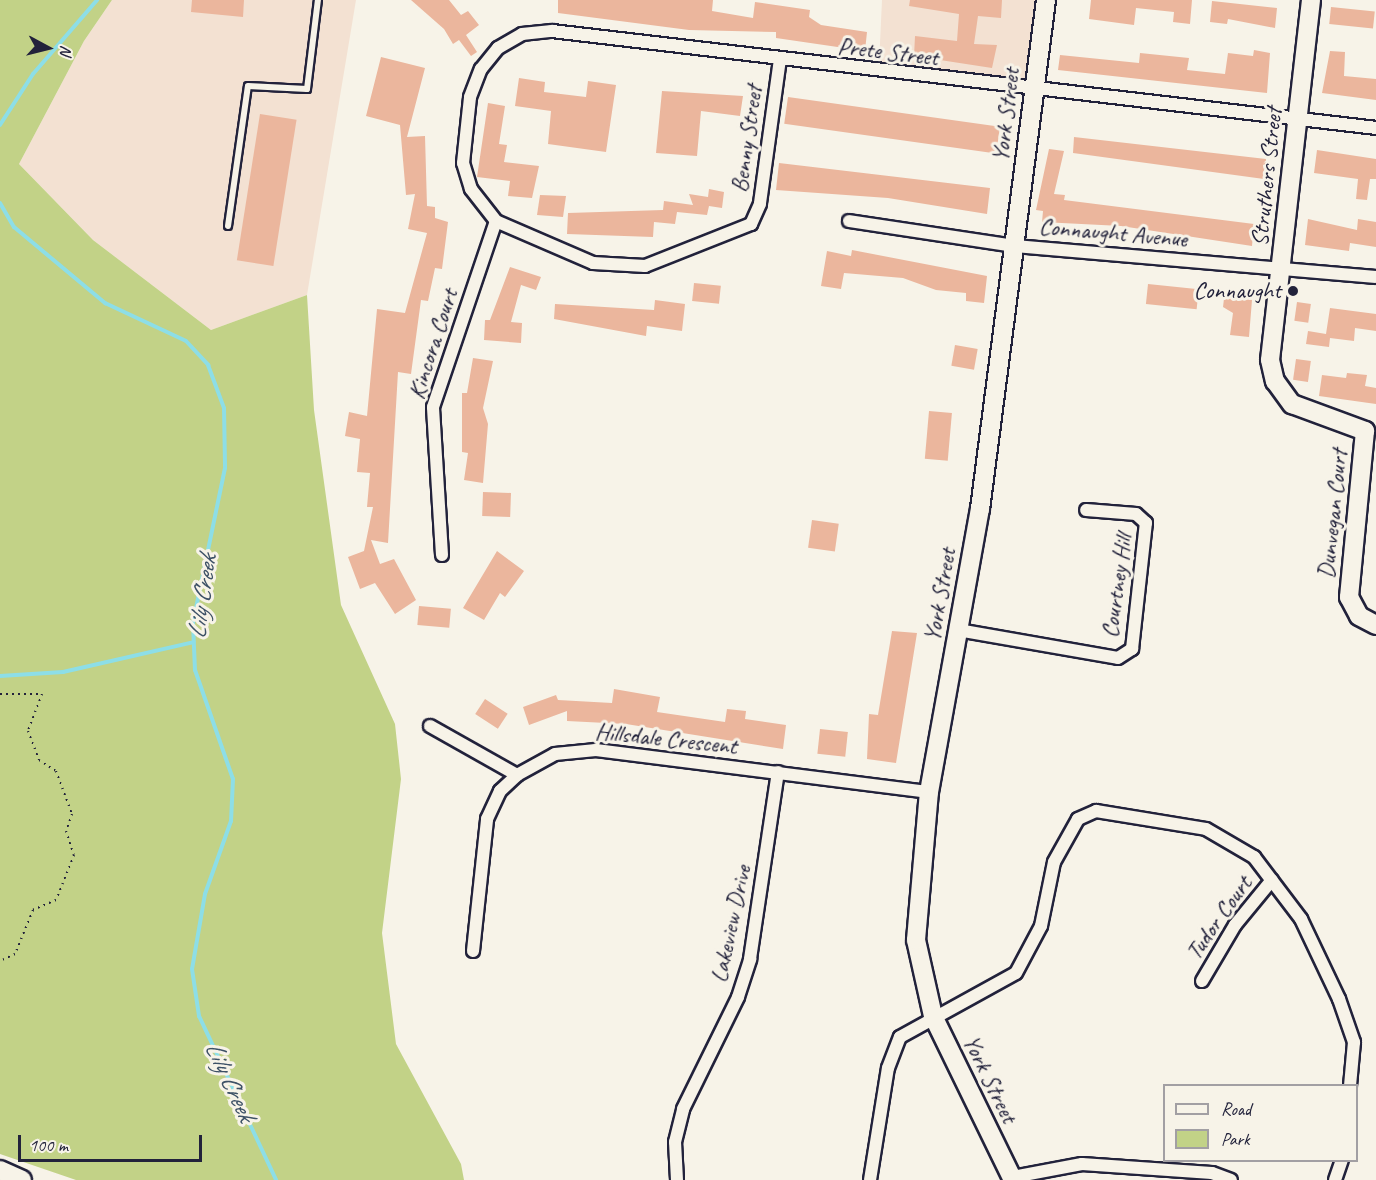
<!DOCTYPE html>
<style>
body{margin:0}
#map{position:relative;width:1376px;height:1180px;overflow:hidden;background:#f7f3e8;font-family:Caveat,sans-serif}
div>[style]{position:absolute}
[style*='--x']{left:calc(var(--x)*1px);top:calc(var(--y)*1px);width:calc(var(--w)*1px);rotate:calc(var(--a)*1deg)}
.built>*{inset:0;background:#f3e1d2}
.green>*{inset:0;background:#c2d287}
.stream>*{height:4px;margin:-2px;padding:0 2px;transform-origin:2px;border-radius:2px;background:#8ddee7}
.building>*{inset:0;background:#ebb69d;transform-origin:0 0}
.path>*{height:2px;margin-top:-1px;transform-origin:0;background:repeating-linear-gradient(90deg,#22223b 0 1.5px,transparent 0 6px)}
.roads{filter:drop-shadow(2px 0 #22223b) drop-shadow(-2px 0 #22223b) drop-shadow(0 2px #22223b) drop-shadow(0 -2px #22223b)}
.lane>*{height:6px;margin:-3px;padding:0 3px;transform-origin:3px;border-radius:3px;background:#f7f3e8}
.street>*{height:12px;margin:-6px;padding:0 6px;transform-origin:6px;border-radius:6px;background:#f7f3e8}
.secondary>*{height:18px;margin:-9px;padding:0 9px;transform-origin:9px;border-radius:9px;background:#f7f3e8}
.dots>*{width:16px;height:16px;translate:-50% -50%;box-sizing:border-box;border:3px solid #f7f3e8;border-radius:50%}
span{translate:-50% -50%;white-space:nowrap;text-align:center;line-height:1.15;-webkit-text-stroke:6px #f7f3e8;paint-order:stroke}
.street-label{font-size:24px;color:#22223b}
.poi-label{font-size:24px;color:#22223b}
.right{translate:-100% -50%;text-align:right}
.water-label{font-size:26px;color:#3d5166;font-style:italic}
.legend{position:absolute;left:1163px;top:1084px;width:195px;height:78px;box-sizing:border-box;background:#f7f3e8;border:2px solid #a29fa3;margin:0;padding:8px 10px;list-style:none;font-size:18px;color:#22223b}
.legend li{display:flex;align-items:center;gap:12px;height:30px}
.legend b{width:30px;border:2px solid #a29fa3}
.north{position:absolute;left:18px;top:18px;width:60px;height:60px;-webkit-text-stroke:4px #f7f3e8;paint-order:stroke;rotate:97deg;font-size:16px;font-weight:700;line-height:24px;text-align:center;color:#22223b}
.north::after{content:'';display:block;margin:auto;width:21px;height:27px;background:#22223b;clip-path:polygon(50% 0,100% 100%,50% 72%,0 100%)}
.scale{position:absolute;left:18px;top:1135px;width:184px;height:27px;box-sizing:border-box;border:3px solid #22223b;border-top:0;padding-left:8px;font-size:18px;line-height:21px;white-space:nowrap;color:#22223b;-webkit-text-stroke:4px #f7f3e8;paint-order:stroke}
</style>
<div id="map">
<div class="built">
<i style="clip-path:polygon(112px 0,356px 0,307px 295px,211px 330px,93px 240px,19px 164px,84px 41px)"></i>
<i style="clip-path:polygon(882px 0,1046px 0,1034px 85px,879px 65px)"></i>
</div>
<div class="green">
<i style="clip-path:polygon(0 0,112px 0,84px 41px,19px 164px,93px 240px,211px 330px,307px 295px,314px 410px,341px 605px,395px 724px,401px 779px,382px 933px,396px 1044px,461px 1164px,464px 1180px,76px 1180px,0 1154px)"></i>
</div>
<div class="stream">
<i style="--x:0;--y:125;--w:61;--a:-57.1"></i>
<i style="--x:33;--y:74;--w:98;--a:-49.1"></i>
<i style="--x:0;--y:203;--w:28;--a:60"></i>
<i style="--x:14;--y:227;--w:119;--a:39.9"></i>
<i style="--x:105;--y:303;--w:89;--a:25.1"></i>
<i style="--x:186;--y:341;--w:33;--a:47"></i>
<i style="--x:208;--y:365;--w:46;--a:69.6"></i>
<i style="--x:224;--y:408;--w:60;--a:89"></i>
<i style="--x:225;--y:468;--w:158;--a:101.7"></i>
<i style="--x:193;--y:623;--w:47;--a:87.6"></i>
<i style="--x:195;--y:670;--w:115;--a:70.8"></i>
<i style="--x:233;--y:779;--w:42;--a:92.7"></i>
<i style="--x:231;--y:821;--w:77;--a:109.6"></i>
<i style="--x:205;--y:894;--w:76;--a:99.8"></i>
<i style="--x:192;--y:969;--w:48;--a:81.5"></i>
<i style="--x:199;--y:1016;--w:181;--a:64.8"></i>
<i style="--x:0;--y:676;--w:63;--a:-3.6"></i>
<i style="--x:63;--y:672;--w:134;--a:-12.9"></i>
</div>
<div class="building">
<i style="clip-path:polygon(192px 0,244px 0,243px 17px,191px 12px)"></i>
<i style="clip-path:polygon(411px 0,449px 0,461px 15px,468px 11px,479px 25px,466px 35px,477px 52px,471px 56px,459px 40px,453px 44px,444px 29px)"></i>
<i style="clip-path:polygon(558px 0,713px 0,712px 11px,753px 18px,755px 2px,810px 10px,809px 17px,821px 25px,867px 32px,865px 51px,776px 38px,776px 32px,689px 30px,558px 13px)"></i>
<i style="clip-path:polygon(910px 0,1002px 0,1001px 18px,978px 16px,974px 44px,997px 45px,992px 68px,914px 56px,915px 36px,957px 41px,959px 14px,909px 6px)"></i>
<i style="clip-path:polygon(1091px 0,1192px 0,1190px 24px,1173px 22px,1174px 12px,1136px 8px,1134px 25px,1089px 19px)"></i>
<i style="clip-path:polygon(1212px 1px,1277px 8px,1275px 28px,1228px 19px,1227px 24px,1210px 22px)"></i>
<i style="left:1331px;top:7px;width:44px;height:17px;rotate:6deg"></i>
<i style="clip-path:polygon(1254px 50px,1270px 53px,1267px 93px,1058px 70px,1060px 55px,1139px 63px,1140px 53px,1189px 58px,1187px 70px,1225px 74px,1228px 53px,1253px 56px)"></i>
<i style="clip-path:polygon(1330px 51px,1345px 52px,1344px 76px,1376px 79px,1376px 100px,1322px 93px)"></i>
<i style="clip-path:polygon(381px 57px,425px 68px,407px 137px,425px 136px,427px 206px,435px 207px,435px 218px,448px 222px,442px 269px,435px 268px,428px 301px,421px 300px,411px 374px,398px 372px,388px 543px,371px 540px,380px 564px,394px 559px,416px 600px,395px 614px,375px 583px,360px 589px,348px 557px,364px 551px,373px 507px,367px 507px,370px 473px,357px 472px,360px 439px,345px 436px,349px 412px,367px 416px,377px 309px,405px 313px,427px 233px,408px 229px,415px 194px,406px 195px,400px 125px,366px 116px)"></i>
<i style="clip-path:polygon(519px 78px,545px 82px,544px 92px,586px 97px,588px 81px,616px 85px,606px 152px,548px 144px,551px 111px,515px 106px)"></i>
<i style="clip-path:polygon(662px 91px,743px 96px,740px 116px,701px 111px,697px 156px,656px 153px)"></i>
<i style="left:788px;top:97px;width:214px;height:27px;rotate:8deg"></i>
<i style="clip-path:polygon(488px 103px,505px 106px,499px 144px,507px 145px,504px 162px,539px 166px,532px 198px,508px 196px,510px 181px,477px 177px)"></i>
<i style="left:260px;top:114px;width:37px;height:148px;rotate:9deg"></i>
<i style="clip-path:polygon(1074px 137px,1266px 159px,1264px 179px,1073px 153px)"></i>
<i style="clip-path:polygon(1049px 149px,1064px 151px,1054px 194px,1065px 195px,1064px 200px,1254px 224px,1252px 246px,1121px 226px,1042px 222px,1043px 211px,1036px 210px)"></i>
<i style="clip-path:polygon(1317px 150px,1376px 159px,1376px 179px,1370px 179px,1367px 200px,1356px 199px,1358px 179px,1314px 173px)"></i>
<i style="clip-path:polygon(779px 163px,990px 188px,987px 214px,888px 198px,776px 190px)"></i>
<i style="clip-path:polygon(709px 189px,724px 192px,722px 208px,709px 206px,707px 215px,677px 212px,675px 224px,654px 222px,653px 237px,567px 234px,568px 213px,663px 210px,664px 201px,693px 205px,689px 194px,708px 197px)"></i>
<i style="clip-path:polygon(540px 195px,566px 196px,563px 217px,537px 215px)"></i>
<i style="clip-path:polygon(1308px 219px,1357px 230px,1358px 219px,1376px 222px,1376px 247px,1350px 243px,1349px 251px,1305px 245px)"></i>
<i style="clip-path:polygon(852px 250px,987px 276px,984px 303px,966px 301px,966px 293px,936px 290px,903px 278px,844px 273px,841px 289px,821px 286px,827px 251px,851px 256px)"></i>
<i style="clip-path:polygon(510px 267px,541px 277px,536px 290px,521px 285px,511px 322px,522px 323px,521px 343px,484px 340px,485px 320px,490px 320px)"></i>
<i style="left:694px;top:283px;width:27px;height:18px;rotate:6deg"></i>
<i style="left:1148px;top:284px;width:51px;height:20px;rotate:6deg"></i>
<i style="clip-path:polygon(1225px 290px,1252px 300px,1249px 337px,1230px 335px,1233px 313px,1223px 307px)"></i>
<i style="clip-path:polygon(655px 300px,685px 304px,682px 331px,647px 326px,646px 336px,554px 319px,555px 304px,654px 310px)"></i>
<i style="left:1297px;top:302px;width:14px;height:19px;rotate:8deg"></i>
<i style="clip-path:polygon(1330px 308px,1376px 314px,1376px 331px,1355px 328px,1354px 341px,1330px 338px,1329px 347px,1306px 344px,1308px 331px,1326px 334px)"></i>
<i style="left:955px;top:345px;width:23px;height:21px;rotate:10deg"></i>
<i style="clip-path:polygon(473px 358px,493px 361px,483px 408px,488px 424px,483px 483px,464px 480px,468px 453px,462px 452px,462px 393px,467px 393px)"></i>
<i style="left:1296px;top:359px;width:15px;height:21px;rotate:8deg"></i>
<i style="clip-path:polygon(1347px 373px,1367px 375px,1365px 386px,1376px 388px,1376px 404px,1319px 396px,1322px 375px,1346px 378px)"></i>
<i style="left:929px;top:411px;width:23px;height:48px;rotate:5deg"></i>
<i style="left:483px;top:492px;width:28px;height:24px;rotate:2deg"></i>
<i style="left:812px;top:520px;width:27px;height:28px;rotate:8deg"></i>
<i style="clip-path:polygon(497px 551px,524px 571px,505px 597px,500px 593px,484px 620px,463px 608px)"></i>
<i style="left:419px;top:606px;width:32px;height:19px;rotate:5deg"></i>
<i style="clip-path:polygon(892px 631px,917px 633px,896px 763px,867px 759px,869px 714px,878px 715px)"></i>
<i style="clip-path:polygon(614px 689px,660px 697px,657px 712px,725px 722px,727px 709px,746px 711px,745px 719px,786px 725px,783px 749px,626px 724px,567px 721px,567px 711px,529px 725px,523px 707px,556px 695px,558px 700px,612px 703px)"></i>
<i style="left:485px;top:699px;width:27px;height:18px;rotate:33deg"></i>
<i style="left:820px;top:729px;width:28px;height:25px;rotate:6deg"></i>
</div>
<div class="path">
<i style="--x:0;--y:694;--w:42;--a:0"></i>
<i style="--x:42;--y:694;--w:40;--a:111"></i>
<i style="--x:28;--y:731;--w:31;--a:69"></i>
<i style="--x:39;--y:760;--w:20;--a:33"></i>
<i style="--x:56;--y:771;--w:46;--a:69.6"></i>
<i style="--x:72;--y:814;--w:18;--a:109"></i>
<i style="--x:66;--y:831;--w:25;--a:72"></i>
<i style="--x:74;--y:855;--w:48;--a:111.8"></i>
<i style="--x:56;--y:900;--w:25;--a:157"></i>
<i style="--x:33;--y:910;--w:48;--a:112.2"></i>
<i style="--x:15;--y:954;--w:17;--a:155"></i>
</div>
<div class="roads">
<div class="lane">
<i style="--x:228;--y:226;--w:141;--a:-81.9"></i>
<i style="--x:248;--y:86;--w:59;--a:2.9"></i>
<i style="--x:307;--y:89;--w:90;--a:-83"></i>
</div>
<div class="street">
<i style="--x:780;--y:59;--w:146;--a:97.9"></i>
<i style="--x:760;--y:204;--w:22;--a:114"></i>
<i style="--x:751;--y:224;--w:114;--a:158.4"></i>
<i style="--x:645;--y:266;--w:52;--a:-176.7"></i>
<i style="--x:593;--y:263;--w:106;--a:-156.6"></i>
<i style="--x:496;--y:221;--w:41;--a:-128"></i>
<i style="--x:471;--y:189;--w:27;--a:-107"></i>
<i style="--x:463;--y:163;--w:66;--a:-83.9"></i>
<i style="--x:470;--y:97;--w:30;--a:-69"></i>
<i style="--x:481;--y:69;--w:27;--a:-51"></i>
<i style="--x:498;--y:48;--w:28;--a:-30"></i>
<i style="--x:522;--y:34;--w:30;--a:-6"></i>
<i style="--x:552;--y:31;--w:830;--a:6.71"></i>
<i style="--x:849;--y:221;--w:168;--a:8.6"></i>
<i style="--x:1015;--y:246;--w:362;--a:4.9"></i>
<i style="--x:442;--y:555;--w:148;--a:-93.5"></i>
<i style="--x:433;--y:407;--w:196;--a:-71.3"></i>
<i style="--x:958;--y:630;--w:162;--a:9.9"></i>
<i style="--x:1118;--y:658;--w:17;--a:-33"></i>
<i style="--x:1132;--y:649;--w:127;--a:-83.7"></i>
<i style="--x:1146;--y:523;--w:13;--a:-138"></i>
<i style="--x:1136;--y:514;--w:50;--a:-175.4"></i>
<i style="--x:430;--y:726;--w:100;--a:29.4"></i>
<i style="--x:473;--y:951;--w:133;--a:-83.9"></i>
<i style="--x:487;--y:819;--w:31;--a:-65"></i>
<i style="--x:500;--y:791;--w:23;--a:-43"></i>
<i style="--x:517;--y:775;--w:43;--a:-28.9"></i>
<i style="--x:555;--y:754;--w:41;--a:-5.6"></i>
<i style="--x:596;--y:750;--w:336;--a:7.2"></i>
<i style="--x:1202;--y:981;--w:65;--a:-59.5"></i>
<i style="--x:1235;--y:925;--w:58;--a:-50.6"></i>
<i style="--x:1013;--y:1177;--w:70;--a:-10.7"></i>
<i style="--x:1082;--y:1164;--w:130;--a:4"></i>
<i style="--x:1212;--y:1173;--w:20;--a:20"></i>
<i style="--x:677;--y:1180;--w:38;--a:-93"></i>
<i style="--x:675;--y:1142;--w:34;--a:-76"></i>
<i style="--x:683;--y:1109;--w:125;--a:-63.8"></i>
<i style="--x:738;--y:997;--w:40;--a:-72"></i>
<i style="--x:750;--y:959;--w:189;--a:-81.5"></i>
<i style="--x:870;--y:1180;--w:113;--a:-80.9"></i>
<i style="--x:888;--y:1068;--w:33;--a:-69"></i>
<i style="--x:900;--y:1037;--w:132;--a:-28.9"></i>
<i style="--x:1016;--y:973;--w:53;--a:-62"></i>
<i style="--x:1041;--y:926;--w:65;--a:-78.5"></i>
<i style="--x:1054;--y:862;--w:49;--a:-60.8"></i>
<i style="--x:1078;--y:819;--w:20;--a:-24"></i>
<i style="--x:1096;--y:811;--w:111;--a:9.3"></i>
<i style="--x:1206;--y:829;--w:56;--a:30.3"></i>
<i style="--x:1254;--y:857;--w:78;--a:52.8"></i>
<i style="--x:1301;--y:919;--w:89;--a:64.6"></i>
<i style="--x:1339;--y:999;--w:46;--a:70.8"></i>
<i style="--x:1354;--y:1042;--w:44;--a:95.2"></i>
<i style="--x:1335;--y:1180;--w:21;--a:-71"></i>
</div>
<div class="secondary">
<i style="--x:1311;--y:0;--w:362;--a:96.5"></i>
<i style="--x:1270;--y:360;--w:22;--a:77"></i>
<i style="--x:1275;--y:381;--w:29;--a:54"></i>
<i style="--x:1292;--y:404;--w:78;--a:20.3"></i>
<i style="--x:1365;--y:431;--w:167;--a:95.5"></i>
<i style="--x:1349;--y:597;--w:21;--a:62"></i>
<i style="--x:1359;--y:616;--w:19;--a:28"></i>
<i style="--x:0;--y:1170;--w:24;--a:24"></i>
<i style="--x:1013;--y:1180;--w:182;--a:-116"></i>
<i style="--x:933;--y:1016;--w:78;--a:-102.6"></i>
<i style="--x:916;--y:940;--w:149;--a:-85"></i>
<i style="--x:929;--y:792;--w:288;--a:-79.8"></i>
<i style="--x:980;--y:509;--w:513;--a:-82.61"></i>
</div>
</div>
<div class="dots">
<i style="left:1293px;top:291px;background:#22223b"></i>
</div>
<div class="street-label">
<span style="left:888px;top:52px;rotate:7deg">Prete Street</span>
<span style="left:1006px;top:115px;rotate:-83deg">York Street</span>
<span style="left:747px;top:139px;rotate:-82deg">Benny Street</span>
<span style="left:1267px;top:177px;rotate:-84deg">Struthers Street</span>
<span style="left:1113px;top:233px;rotate:5deg">Connaught Avenue</span>
<span style="left:433px;top:344px;rotate:-72deg">Kincora Court</span>
<span style="left:1333px;top:514px;rotate:-84deg">Dunvegan Court</span>
<span style="left:1117px;top:586px;rotate:-82deg">Courtney Hill</span>
<span style="left:940px;top:595px;rotate:-80deg">York Street</span>
<span style="left:666px;top:739px;rotate:6deg">Hillsdale Crescent</span>
<span style="left:1219px;top:918px;rotate:-55deg">Tudor Court</span>
<span style="left:731px;top:924px;rotate:-78deg">Lakeview Drive</span>
<span style="left:990px;top:1079px;rotate:64deg">York Street</span>
</div>
<div class="poi-label">
<span class="right" style="left:1281px;top:291px">Connaught</span>
</div>
<div class="water-label">
<span style="left:202px;top:597px;rotate:-82deg">Lily Creek</span>
<span style="left:230px;top:1081px;rotate:65deg">Lily Creek</span>
</div>
<ul class="legend">
<li><b style="height:8px;background:#f7f3e8"></b>Road</li>
<li><b style="height:16px;background:#c2d287"></b>Park</li>
</ul>
<div class="north">N</div>
<div class="scale">100 m</div>
</div>
